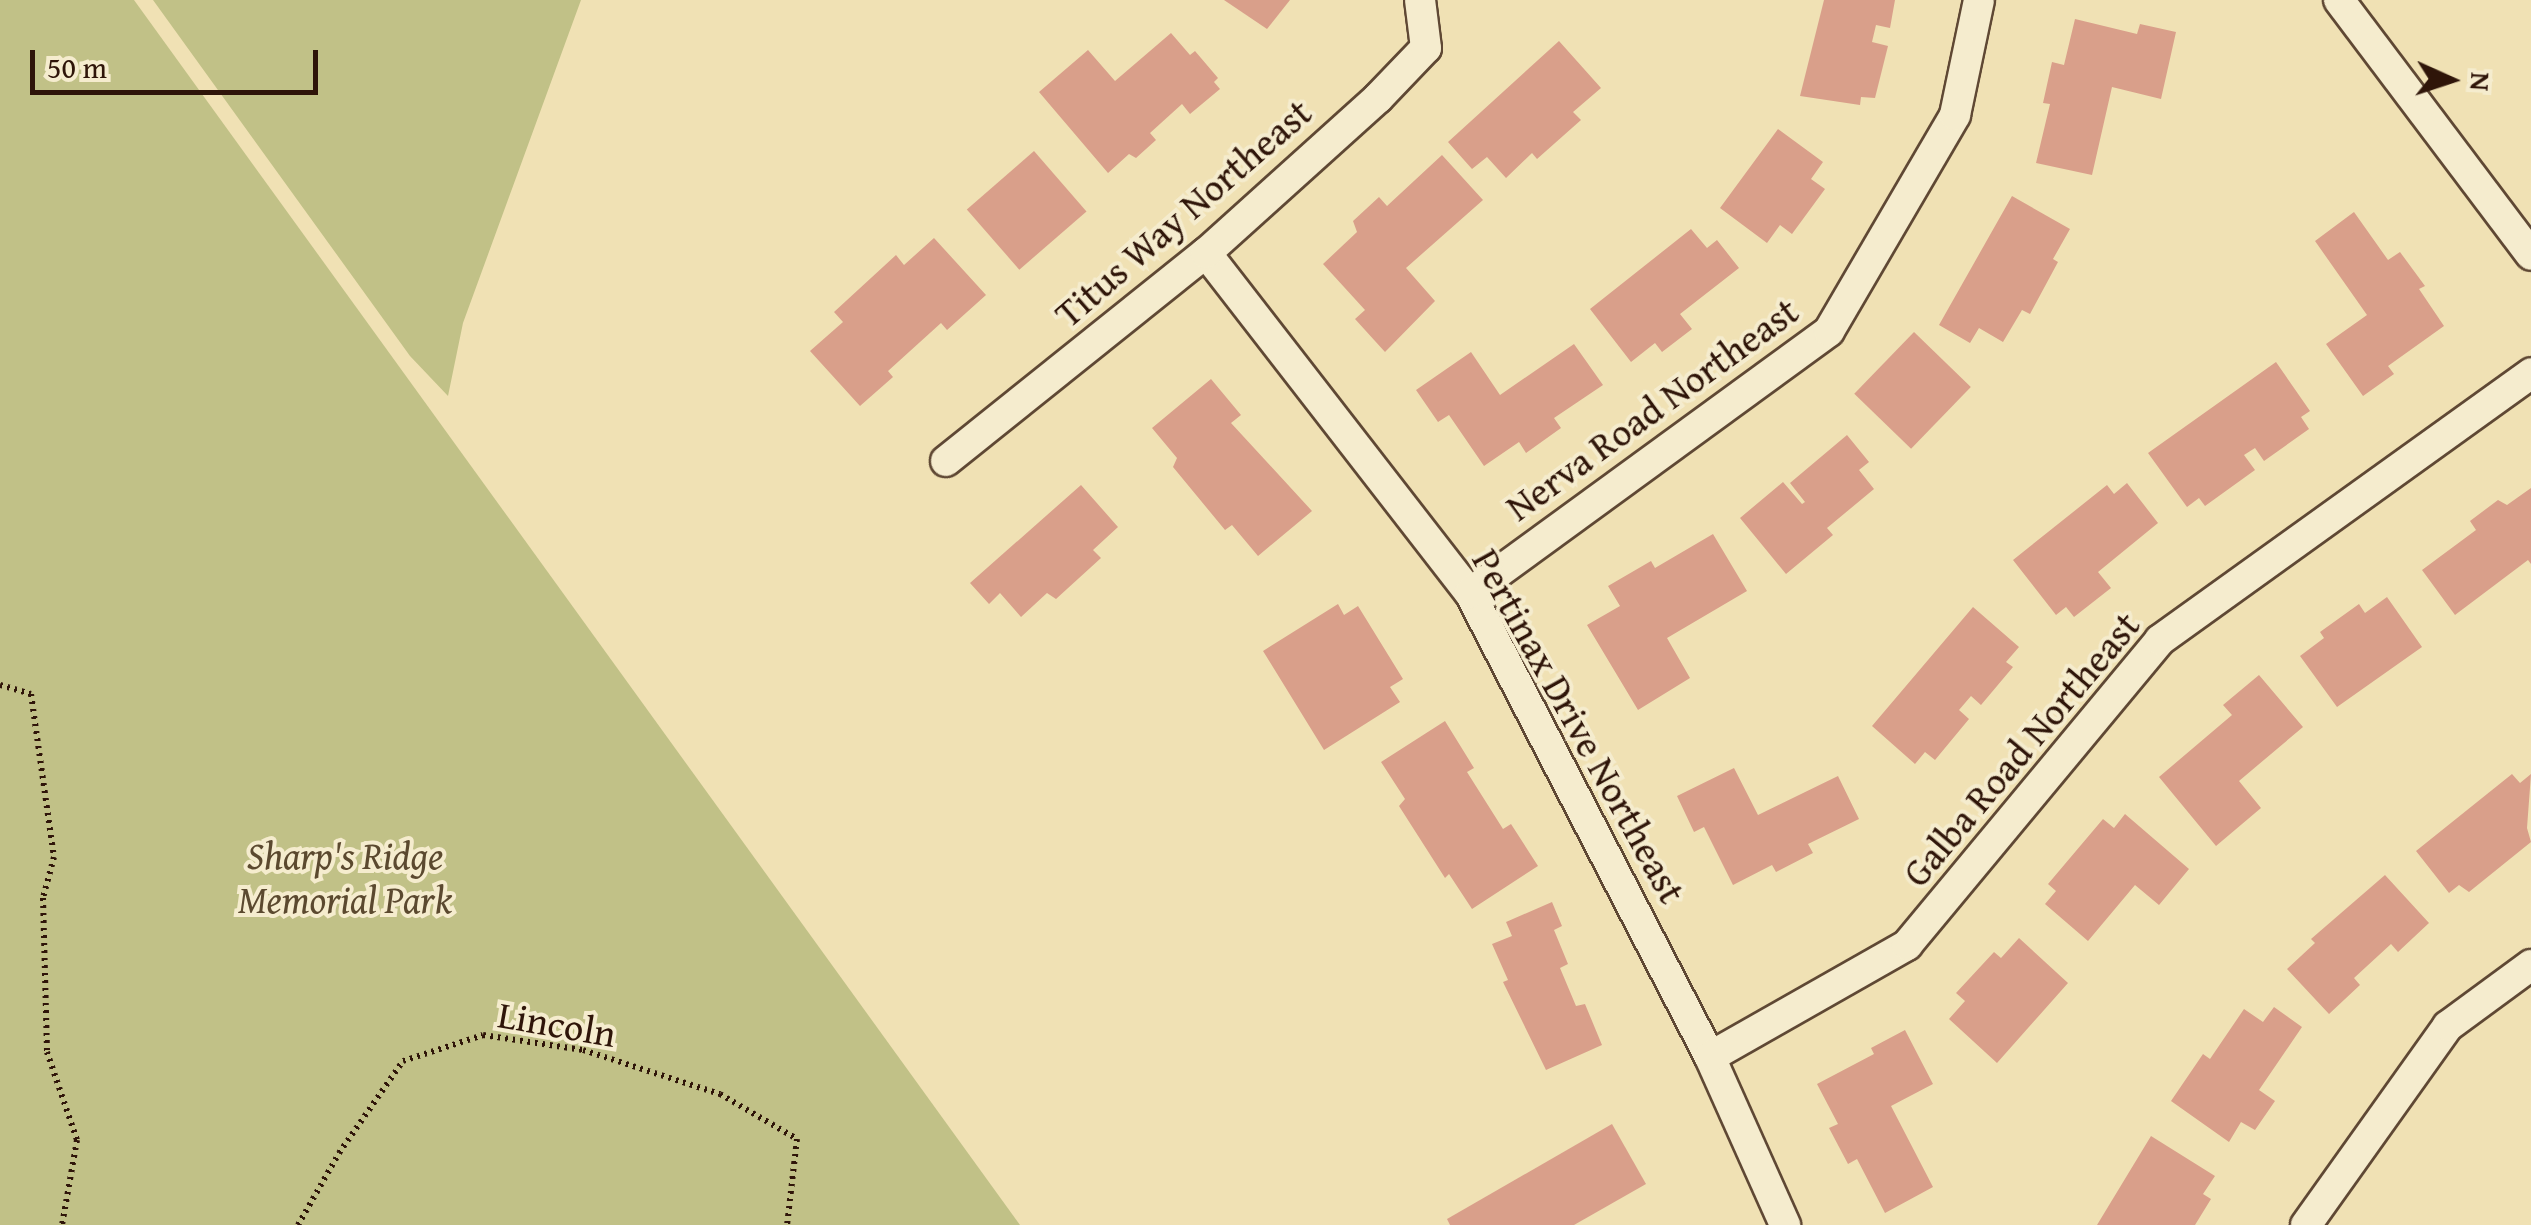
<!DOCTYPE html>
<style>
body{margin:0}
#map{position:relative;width:2531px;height:1225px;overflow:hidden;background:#f0e1b4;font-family:"Gentium Book Plus",serif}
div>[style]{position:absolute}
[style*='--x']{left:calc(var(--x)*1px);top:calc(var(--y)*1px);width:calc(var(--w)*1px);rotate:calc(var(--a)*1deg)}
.green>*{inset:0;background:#c1c187}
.building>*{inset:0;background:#d99f8a;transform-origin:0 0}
.path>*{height:6px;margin-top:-3px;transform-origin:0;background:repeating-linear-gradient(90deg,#2f1509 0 2.5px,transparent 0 7.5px)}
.roads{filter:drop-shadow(2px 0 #5f4834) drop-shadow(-2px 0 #5f4834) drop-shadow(0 2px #5f4834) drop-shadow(0 -2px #5f4834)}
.minor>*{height:30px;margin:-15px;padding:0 15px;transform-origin:15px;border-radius:15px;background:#f5ecce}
span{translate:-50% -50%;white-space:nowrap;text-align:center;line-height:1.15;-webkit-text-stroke:8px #f5ecce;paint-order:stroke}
.street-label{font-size:38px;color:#2f1509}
.park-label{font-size:38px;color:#5b492f;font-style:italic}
.north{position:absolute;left:2401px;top:30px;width:100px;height:100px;-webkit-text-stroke:8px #f5ecce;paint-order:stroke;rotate:93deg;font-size:28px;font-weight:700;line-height:40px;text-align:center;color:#2f1509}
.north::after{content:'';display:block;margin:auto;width:35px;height:45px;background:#2f1509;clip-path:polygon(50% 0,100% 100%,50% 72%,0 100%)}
.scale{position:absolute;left:30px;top:50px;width:288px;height:45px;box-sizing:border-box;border:5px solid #2f1509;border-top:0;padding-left:12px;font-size:30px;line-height:35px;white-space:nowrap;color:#2f1509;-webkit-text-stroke:8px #f5ecce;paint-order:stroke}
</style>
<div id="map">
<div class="green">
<i style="clip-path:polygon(0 0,134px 0,1020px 1225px,0 1225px)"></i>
<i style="clip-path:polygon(153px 0,581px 0,463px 323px,448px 396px,410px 356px)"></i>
</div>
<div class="building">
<i style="clip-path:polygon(1224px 0,1290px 0,1267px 29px)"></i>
<i style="clip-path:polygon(1824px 0,1895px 0,1890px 28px,1876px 25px,1872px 42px,1888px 46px,1875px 98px,1861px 97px,1860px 105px,1800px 96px)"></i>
<i style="clip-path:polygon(2075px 19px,2137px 34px,2140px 24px,2176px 32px,2161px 99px,2112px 87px,2092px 175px,2036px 163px,2050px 104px,2043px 103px,2052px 62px,2064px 65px)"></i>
<i style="clip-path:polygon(1171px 33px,1190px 55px,1195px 51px,1218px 78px,1214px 82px,1220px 89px,1190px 114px,1182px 104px,1150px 133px,1156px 140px,1136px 158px,1129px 154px,1108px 173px,1039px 92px,1088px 50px,1115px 81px)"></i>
<i style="clip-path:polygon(1559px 41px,1601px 88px,1573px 112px,1581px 120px,1537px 159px,1532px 153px,1506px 178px,1487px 157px,1472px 169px,1448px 142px)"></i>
<i style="clip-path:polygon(1778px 129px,1823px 162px,1811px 179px,1825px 189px,1792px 234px,1780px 225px,1767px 243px,1720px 208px)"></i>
<i style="left:1034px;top:151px;width:80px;height:89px;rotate:49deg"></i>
<i style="clip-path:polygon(1442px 155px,1483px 200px,1406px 268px,1435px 301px,1385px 352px,1355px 319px,1365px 310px,1323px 264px,1357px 232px,1353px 221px,1379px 197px,1387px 206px)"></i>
<i style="clip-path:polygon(2012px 196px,2070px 229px,2053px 259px,2058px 262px,2030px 314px,2022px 310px,2003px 342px,1979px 328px,1970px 343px,1939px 325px)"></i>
<i style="clip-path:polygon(2354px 212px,2388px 260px,2400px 252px,2425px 286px,2419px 289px,2444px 326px,2388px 366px,2394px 374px,2363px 396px,2326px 344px,2367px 315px,2315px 241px)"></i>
<i style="clip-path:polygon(1691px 229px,1707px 248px,1717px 240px,1739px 268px,1680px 314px,1692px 329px,1662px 352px,1655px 343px,1631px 362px,1590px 309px)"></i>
<i style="clip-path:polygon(934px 238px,986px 295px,947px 330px,941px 323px,888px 371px,893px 377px,860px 406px,810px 351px,843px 322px,834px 312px,896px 255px,904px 265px)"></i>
<i style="left:1914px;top:332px;width:79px;height:86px;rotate:44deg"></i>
<i style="clip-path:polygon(1574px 344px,1603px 385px,1554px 418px,1561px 428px,1526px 453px,1519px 442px,1484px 466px,1449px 415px,1438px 422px,1416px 390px,1471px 352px,1500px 395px)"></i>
<i style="clip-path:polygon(2276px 362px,2310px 411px,2301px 417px,2309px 429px,2264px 461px,2255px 448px,2244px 455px,2255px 470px,2205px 506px,2199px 498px,2187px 507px,2148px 453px)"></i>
<i style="clip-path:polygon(1211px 379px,1241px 415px,1231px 423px,1312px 511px,1258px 556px,1232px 525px,1225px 530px,1173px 467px,1177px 458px,1152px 428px)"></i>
<i style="clip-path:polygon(1847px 435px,1869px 462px,1859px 470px,1874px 489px,1827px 528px,1833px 535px,1786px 574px,1740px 518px,1783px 482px,1802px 504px,1805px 502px,1790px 483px)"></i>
<i style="clip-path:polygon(2127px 483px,2158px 523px,2098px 572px,2111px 588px,2074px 617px,2066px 607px,2056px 615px,2013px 560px,2107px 485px,2114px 494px)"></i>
<i style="clip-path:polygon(1081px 485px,1118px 527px,1093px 550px,1101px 558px,1056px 599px,1047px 593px,1021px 617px,1000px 593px,989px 604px,970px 583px)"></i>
<i style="clip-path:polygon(2531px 488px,2531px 564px,2528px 560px,2455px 615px,2422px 570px,2476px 530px,2470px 521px,2498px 500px,2507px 505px)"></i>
<i style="clip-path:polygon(1713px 534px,1747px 591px,1667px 638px,1690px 678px,1638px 710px,1587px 625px,1620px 606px,1608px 586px,1651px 561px,1655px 568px)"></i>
<i style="clip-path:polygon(2387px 597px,2422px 647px,2337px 707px,2300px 656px,2324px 638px,2320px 632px,2359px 604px,2365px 613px)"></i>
<i style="clip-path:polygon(1338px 604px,1344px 615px,1358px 606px,1403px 679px,1390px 687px,1400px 702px,1324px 750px,1263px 651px)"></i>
<i style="clip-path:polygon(1973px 607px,2019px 647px,2006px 662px,2013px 667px,1981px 705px,1971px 696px,1959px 710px,1969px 719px,1935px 760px,1925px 752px,1915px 764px,1872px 726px)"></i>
<i style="clip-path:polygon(2259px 675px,2303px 727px,2239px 781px,2261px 808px,2216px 846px,2159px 777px,2232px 715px,2223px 705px)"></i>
<i style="clip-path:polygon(1445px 721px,1474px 768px,1467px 772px,1503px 829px,1511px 824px,1538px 866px,1472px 909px,1449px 874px,1445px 878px,1399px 806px,1405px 799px,1381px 762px)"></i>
<i style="clip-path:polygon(1734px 768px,1758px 815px,1838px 776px,1859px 819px,1808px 844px,1813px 853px,1776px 872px,1772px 865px,1733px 885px,1704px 827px,1694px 832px,1677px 796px)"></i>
<i style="clip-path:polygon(2512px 774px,2520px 783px,2531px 774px,2527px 828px,2531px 842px,2469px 892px,2459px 885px,2449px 893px,2416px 851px)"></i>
<i style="clip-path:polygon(2125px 814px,2189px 869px,2159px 905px,2135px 885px,2088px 941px,2045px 904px,2056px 891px,2048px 884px,2103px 819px,2114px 828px)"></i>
<i style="clip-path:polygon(2385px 875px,2429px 923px,2398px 952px,2391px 944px,2354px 978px,2360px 985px,2329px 1014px,2287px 969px,2315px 943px,2311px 939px)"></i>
<i style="clip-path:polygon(1552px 902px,1562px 926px,1554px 930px,1568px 964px,1560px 968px,1576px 1006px,1585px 1004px,1602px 1045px,1546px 1070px,1503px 982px,1508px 980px,1492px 944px,1512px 936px,1506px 922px)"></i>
<i style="clip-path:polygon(2019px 938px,2068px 983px,1997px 1063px,1949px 1019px,1965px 1001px,1956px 993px,1994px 952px,2001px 958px)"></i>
<i style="clip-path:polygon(2274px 1007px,2302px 1027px,2259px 1090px,2275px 1101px,2255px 1130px,2241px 1122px,2229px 1142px,2171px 1101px,2203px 1054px,2210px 1059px,2244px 1009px,2263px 1022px)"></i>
<i style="clip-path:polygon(1905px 1030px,1933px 1084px,1891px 1106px,1933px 1187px,1885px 1213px,1857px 1159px,1848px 1164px,1829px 1128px,1838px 1124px,1817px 1084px,1874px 1054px,1871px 1048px)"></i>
<i style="clip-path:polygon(1612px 1124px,1646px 1184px,1574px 1225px,1450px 1225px,1447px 1219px)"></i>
<i style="clip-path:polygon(2151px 1136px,2215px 1176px,2203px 1194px,2211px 1199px,2195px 1225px,2097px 1225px)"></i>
</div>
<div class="path">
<i style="--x:0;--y:685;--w:32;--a:16"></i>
<i style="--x:31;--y:694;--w:165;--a:82"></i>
<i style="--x:54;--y:857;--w:42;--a:105"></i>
<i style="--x:43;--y:898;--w:154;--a:88.5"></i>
<i style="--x:47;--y:1052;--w:93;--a:71.2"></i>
<i style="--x:77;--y:1140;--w:86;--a:100"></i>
<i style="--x:298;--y:1225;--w:83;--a:-60.3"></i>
<i style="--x:339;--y:1153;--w:112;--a:-55.2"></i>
<i style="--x:403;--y:1061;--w:84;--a:-18"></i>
<i style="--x:483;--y:1035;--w:101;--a:8.5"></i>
<i style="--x:583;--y:1050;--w:144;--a:17.8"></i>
<i style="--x:720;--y:1094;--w:89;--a:30.3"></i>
<i style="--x:797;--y:1139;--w:87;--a:96.6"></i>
</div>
<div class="roads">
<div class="minor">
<i style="--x:2339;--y:0;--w:319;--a:53"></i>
<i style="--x:1206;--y:253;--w:430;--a:52.2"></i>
<i style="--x:1470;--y:593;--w:522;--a:62.65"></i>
<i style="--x:1710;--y:1057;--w:184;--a:65.9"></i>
<i style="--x:946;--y:461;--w:333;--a:-38.7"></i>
<i style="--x:1206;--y:253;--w:232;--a:-42"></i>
<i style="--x:1378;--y:98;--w:69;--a:-46.2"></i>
<i style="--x:1426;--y:48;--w:48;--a:-97.1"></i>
<i style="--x:1470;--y:593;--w:444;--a:-36.1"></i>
<i style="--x:1829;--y:331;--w:250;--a:-59.7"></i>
<i style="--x:1955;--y:115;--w:117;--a:-78.2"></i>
<i style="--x:1710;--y:1057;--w:227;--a:-29.6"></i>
<i style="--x:1907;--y:945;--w:396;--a:-50.3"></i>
<i style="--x:2160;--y:640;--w:457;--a:-35.7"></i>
<i style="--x:2306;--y:1225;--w:244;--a:-54.5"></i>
<i style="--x:2448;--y:1026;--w:103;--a:-36.3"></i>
</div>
</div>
<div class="street-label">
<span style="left:1183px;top:213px;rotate:-41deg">Titus Way Northeast</span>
<span style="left:1652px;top:409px;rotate:-36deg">Nerva Road Northeast</span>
<span style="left:1579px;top:726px;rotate:61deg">Pertinax Drive Northeast</span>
<span style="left:2021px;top:749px;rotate:-50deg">Galba Road Northeast</span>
<span style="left:557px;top:1024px;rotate:10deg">Lincoln</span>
</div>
<div class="park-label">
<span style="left:345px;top:878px">Sharp's Ridge<br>Memorial Park</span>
</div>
<div class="north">N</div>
<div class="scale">50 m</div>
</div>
